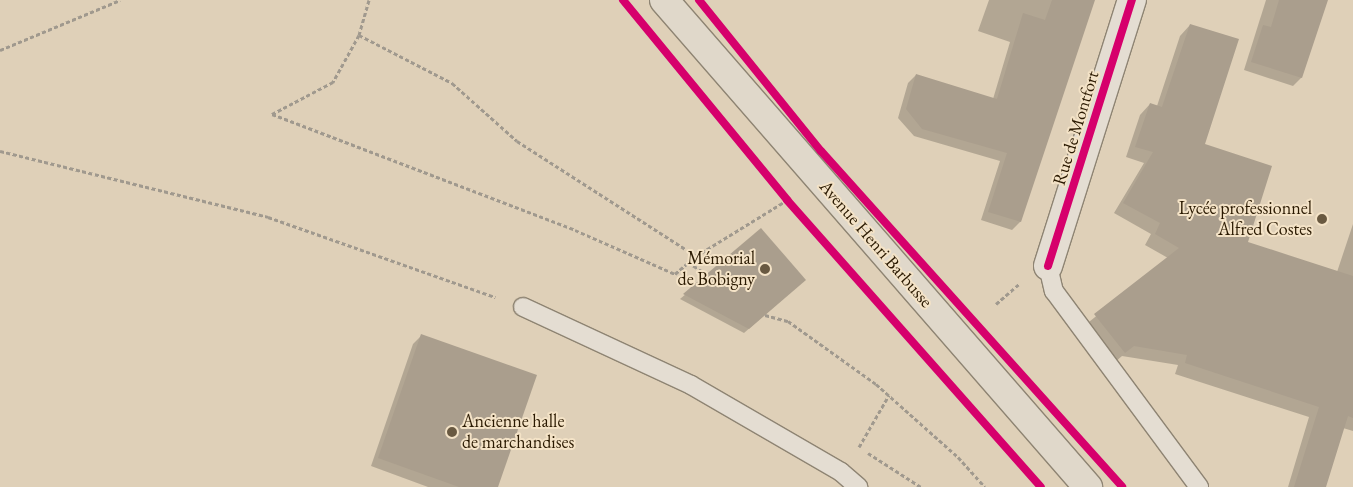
<!DOCTYPE html>
<meta charset="utf-8">
<style>
body{margin:0}
#map{position:relative;width:1353px;height:487px;overflow:hidden;background:#dfd0b8;font-family:"EB Garamond",serif}
div>[style]{position:absolute}
[style*='--x']{left:calc(var(--x)*1px);top:calc(var(--y)*1px);width:calc(var(--w)*1px);rotate:calc(var(--a)*1deg)}
.shadow>*{inset:0;background:#0003}
.building>*{inset:0;background:#aa9e8d}
.path>*{height:3px;margin-top:-1.5px;transform-origin:0;background:repeating-linear-gradient(90deg,#a0998e 0 4px,transparent 0 6.5px)}
.roads{filter:drop-shadow(1px 0 #8e8473) drop-shadow(-1px 0 #8e8473) drop-shadow(0 1px #8e8473) drop-shadow(0 -1px #8e8473)}
.lane>*{height:18px;margin:-9px;padding:0 9px;transform-origin:9px;border-radius:9px;background:#e4ddd2}
.street>*{height:28px;margin:-14px;padding:0 14px;transform-origin:14px;border-radius:14px;background:#e4ddd2}
.primary>*{height:28px;margin:-14px;padding:0 14px;transform-origin:14px;border-radius:14px;background:#e0d8ca}
.cycleway>*{height:8px;margin:-4px;padding:0 4px;transform-origin:4px;border-radius:4px;background:#d6006c}
.dots>*{width:14px;height:14px;translate:-50% -50%;box-sizing:border-box;border:2px solid #f4e3c7;border-radius:50%}
span{translate:-50% -50%;white-space:nowrap;text-align:center;line-height:1.15;-webkit-text-stroke:4px #f4e3c7;paint-order:stroke}
.street-label{font-size:18px;color:#2a1901}
.poi-label{font-size:18px;color:#2a1901}
.right{translate:-100% -50%;text-align:right}
.left{translate:0 -50%;text-align:left}
</style>
<div id="map">
<div class="shadow">
<i style="clip-path:polygon(989px 0,1094px 0,1020px 222px,1012px 230px,981px 220px,1000px 161px,914px 136px,898px 118px,908px 83px,916px 75px,993px 99px,1010px 42px,978px 31px)"></i>
<i style="clip-path:polygon(1266px 0,1326px 0,1301px 78px,1293px 86px,1244px 70px)"></i>
<i style="clip-path:polygon(1190px 25px,1203px 145px,1246px 243px,1337px 272px,1353px 224px,1353px 431px,1343px 428px,1325px 487px,1288px 487px,1309px 417px,1175px 374px,1178px 365px,1122px 356px,1114px 363px,1084px 326px,1168px 258px,1145px 245px,1151px 234px,1114px 213px,1144px 163px,1126px 157px,1140px 115px,1150px 104px,1157px 106px,1180px 36px)"></i>
<i style="clip-path:polygon(761px 230px,800px 284px,744px 333px,680px 299px)"></i>
<i style="clip-path:polygon(422px 335px,496px 487px,428px 487px,371px 466px,413px 344px)"></i>
</div>
<div class="building">
<i style="clip-path:polygon(1052px 0,1095px 0,1021px 222px,988px 212px,1007px 153px,922px 129px,906px 109px,916px 74px,997px 99px,1023px 13px,1045px 20px)"></i>
<i style="clip-path:polygon(1279px 0,1328px 0,1302px 78px,1251px 62px,1263px 25px,1271px 27px)"></i>
<i style="clip-path:polygon(1190px 24px,1239px 39px,1205px 144px,1272px 166px,1248px 242px,1353px 276px,1353px 418px,1348px 416px,1326px 487px,1294px 487px,1319px 407px,1185px 363px,1187px 355px,1134px 346px,1125px 353px,1094px 314px,1179px 248px,1155px 234px,1160px 223px,1123px 203px,1153px 152px,1135px 147px,1150px 103px,1162px 107px)"></i>
<i style="clip-path:polygon(761px 228px,806px 280px,749px 329px,683px 294px)"></i>
<i style="clip-path:polygon(421px 334px,537px 375px,498px 487px,459px 487px,378px 458px)"></i>
</div>
<div class="path">
<i style="--x:369;--y:0;--w:36;--a:106"></i>
<i style="--x:359;--y:35;--w:54;--a:119"></i>
<i style="--x:333;--y:82;--w:69;--a:152.3"></i>
<i style="--x:272;--y:114;--w:324;--a:20.9"></i>
<i style="--x:575;--y:230;--w:109;--a:23.7"></i>
<i style="--x:675;--y:274;--w:28;--a:-41"></i>
<i style="--x:359;--y:35;--w:105;--a:27.3"></i>
<i style="--x:452;--y:83;--w:87;--a:41.7"></i>
<i style="--x:517;--y:141;--w:213;--a:32.7"></i>
<i style="--x:696;--y:256;--w:107;--a:-31.6"></i>
<i style="--x:0;--y:50;--w:130;--a:-22.6"></i>
<i style="--x:0;--y:151;--w:276;--a:13.8"></i>
<i style="--x:268;--y:217;--w:241;--a:19.4"></i>
<i style="--x:688;--y:262;--w:22;--a:34"></i>
<i style="--x:996;--y:304;--w:32;--a:-41"></i>
<i style="--x:765;--y:315;--w:24;--a:15"></i>
<i style="--x:788;--y:321;--w:108;--a:35.6"></i>
<i style="--x:876;--y:384;--w:110;--a:41.7"></i>
<i style="--x:958;--y:457;--w:40;--a:48"></i>
<i style="--x:859;--y:447;--w:60;--a:-60"></i>
<i style="--x:868;--y:453;--w:63;--a:32.7"></i>
</div>
<div class="roads">
<div class="lane">
<i style="--x:1048;--y:266;--w:26;--a:77"></i>
<i style="--x:1054;--y:291;--w:244;--a:53.5"></i>
<i style="--x:523;--y:307;--w:185;--a:24.9"></i>
<i style="--x:691;--y:385;--w:173;--a:30.1"></i>
<i style="--x:841;--y:472;--w:23;--a:41"></i>
</div>
<div class="street">
<i style="--x:1048;--y:266;--w:279;--a:-72.5"></i>
</div>
<div class="primary">
<i style="--x:664;--y:0;--w:646;--a:48.96"></i>
</div>
</div>
<div class="cycleway">
<i style="--x:623;--y:0;--w:259;--a:50.6"></i>
<i style="--x:787;--y:200;--w:383;--a:48.5"></i>
<i style="--x:699;--y:0;--w:194;--a:51.1"></i>
<i style="--x:821;--y:151;--w:451;--a:48.1"></i>
<i style="--x:1048;--y:266;--w:279;--a:-72.5"></i>
</div>
<div class="dots">
<i style="left:1322px;top:219px;background:#695941"></i>
<i style="left:765px;top:269px;background:#695941"></i>
<i style="left:452px;top:432px;background:#695941"></i>
</div>
<div class="street-label">
<span style="left:1076px;top:128px;rotate:-73deg">Rue de Montfort</span>
<span style="left:876px;top:244px;rotate:49deg">Avenue Henri Barbusse</span>
</div>
<div class="poi-label">
<span class="right" style="left:1312px;top:219px">Lycée professionnel<br>Alfred Costes</span>
<span class="right" style="left:755px;top:269px">Mémorial<br>de Bobigny</span>
<span class="left" style="left:462px;top:432px">Ancienne halle<br>de marchandises</span>
</div>
</div>
